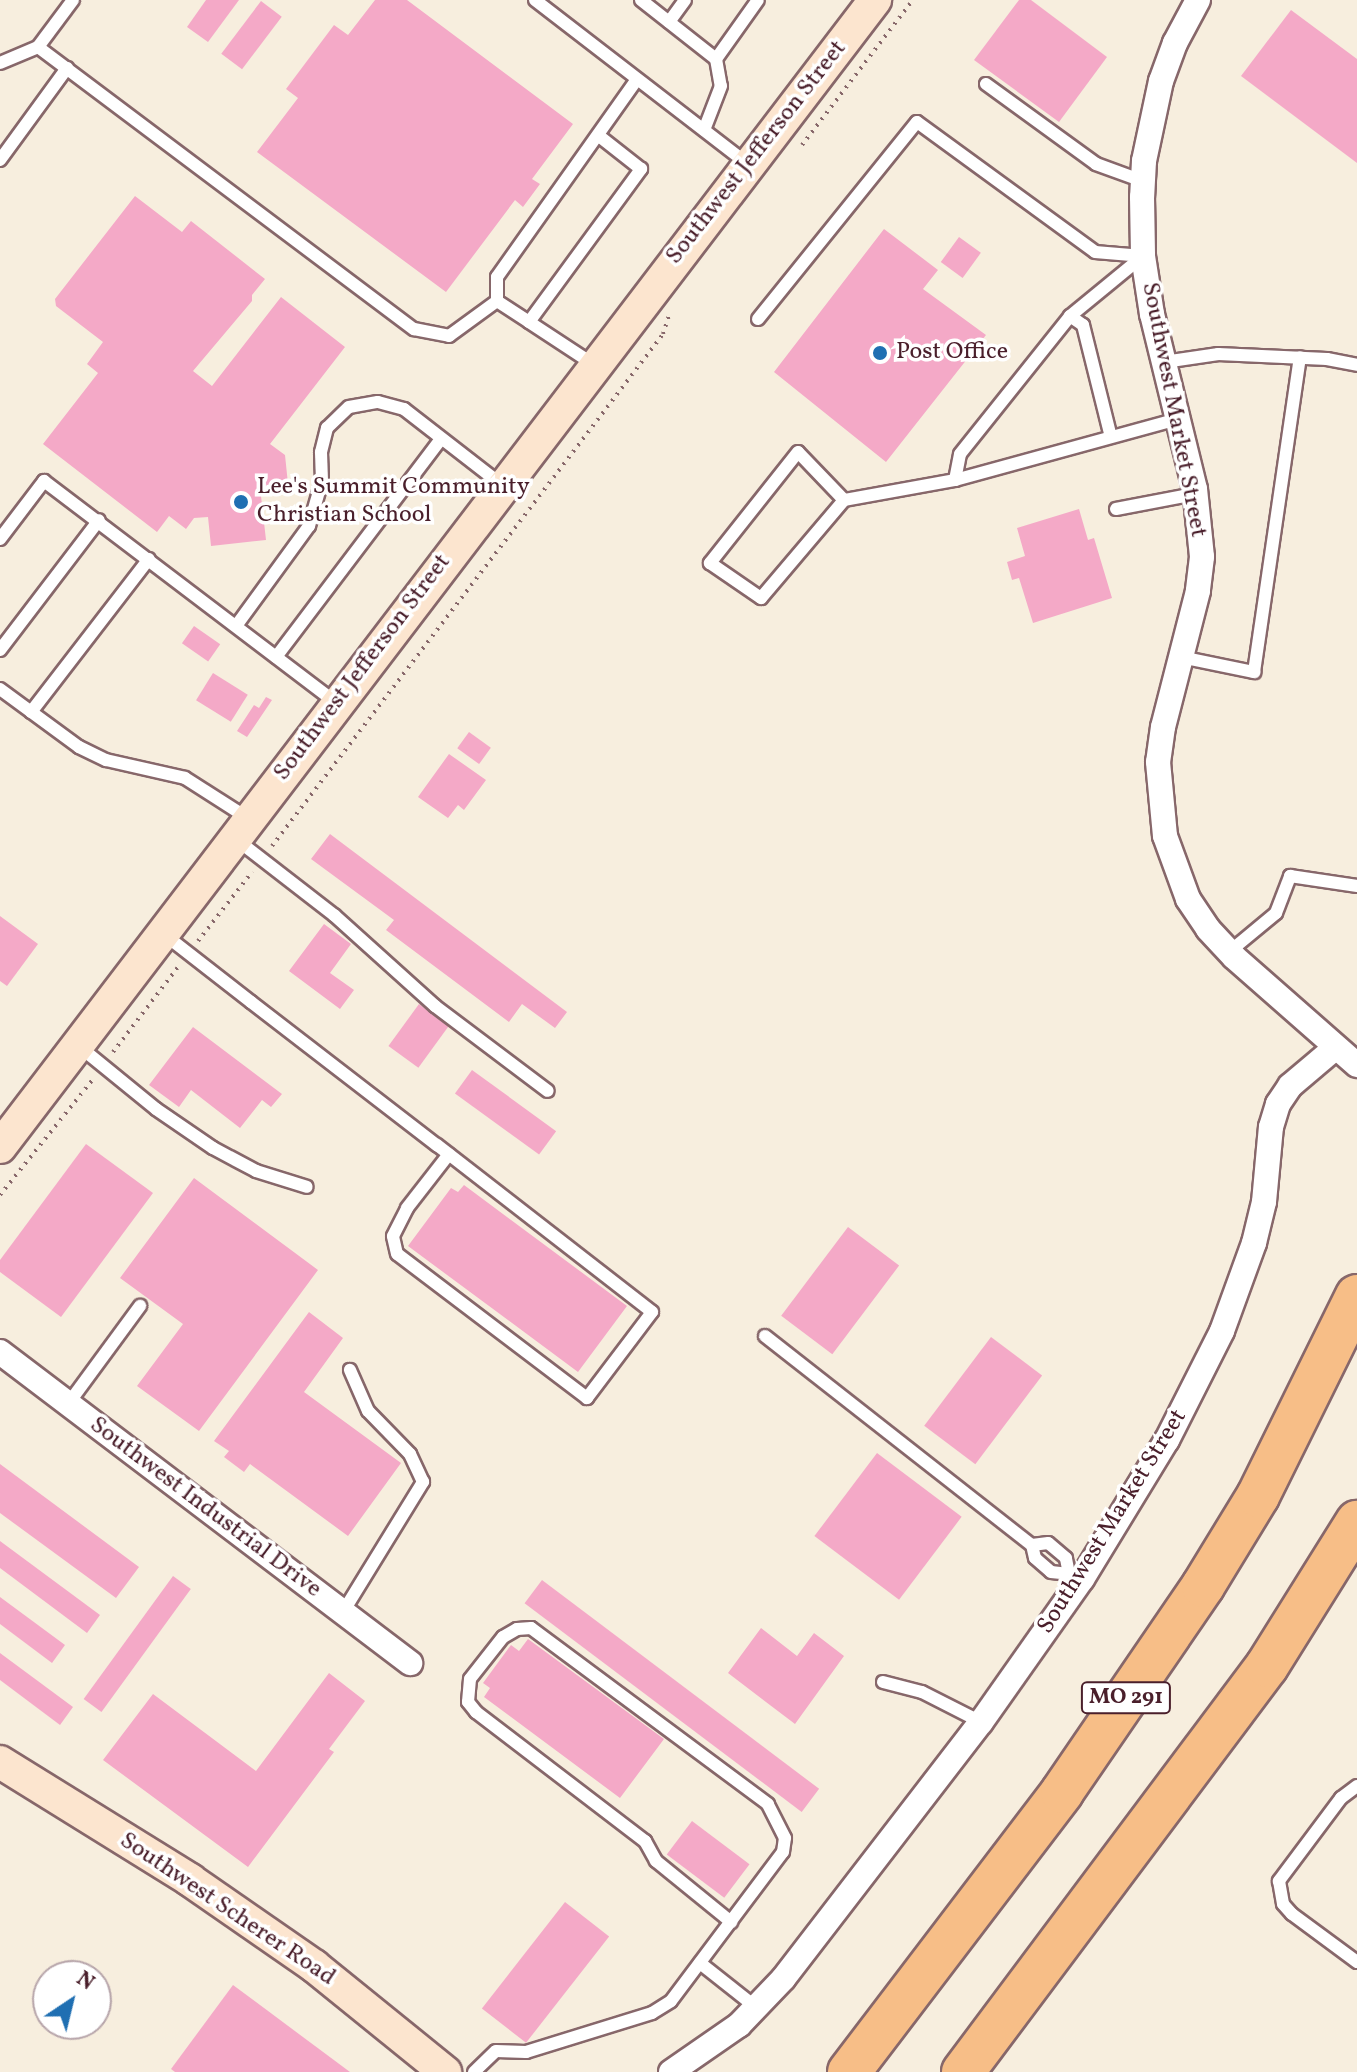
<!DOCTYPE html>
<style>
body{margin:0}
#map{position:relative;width:1357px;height:2072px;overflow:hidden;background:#f7eede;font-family:Vollkorn,serif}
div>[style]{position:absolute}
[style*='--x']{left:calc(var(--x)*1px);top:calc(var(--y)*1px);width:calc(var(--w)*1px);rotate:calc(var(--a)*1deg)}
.building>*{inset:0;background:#f4a9c7;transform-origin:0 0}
.path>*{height:4px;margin-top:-2px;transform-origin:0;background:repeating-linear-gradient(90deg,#87676a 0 2px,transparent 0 8px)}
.roads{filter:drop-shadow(2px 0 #87676a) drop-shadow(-2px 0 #87676a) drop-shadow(0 2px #87676a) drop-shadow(0 -2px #87676a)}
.lane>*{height:12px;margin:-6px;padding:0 6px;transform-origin:6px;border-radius:6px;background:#fff}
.street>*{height:24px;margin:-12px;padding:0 12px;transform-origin:12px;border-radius:12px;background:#fff}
.secondary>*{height:32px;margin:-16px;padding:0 16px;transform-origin:16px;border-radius:16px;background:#fce5cf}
.highway>*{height:42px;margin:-21px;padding:0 21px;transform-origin:21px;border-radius:21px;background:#f7be87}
.dots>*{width:22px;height:22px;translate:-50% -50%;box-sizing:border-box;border:4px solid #fff;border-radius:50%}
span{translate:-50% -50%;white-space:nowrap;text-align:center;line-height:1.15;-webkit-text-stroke:7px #fff;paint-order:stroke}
.shield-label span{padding:2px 6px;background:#fff;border:2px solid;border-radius:6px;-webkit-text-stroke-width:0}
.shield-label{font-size:22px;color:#4a1f2b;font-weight:700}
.street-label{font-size:24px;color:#4a1f2b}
.poi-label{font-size:24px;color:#4a1f2b}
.left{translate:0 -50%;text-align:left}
.north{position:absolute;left:32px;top:1960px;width:80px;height:80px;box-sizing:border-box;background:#fff;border:2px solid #b7a5aa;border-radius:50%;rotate:35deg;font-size:22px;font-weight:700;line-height:32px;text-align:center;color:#4a1f2b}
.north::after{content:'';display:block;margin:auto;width:28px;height:36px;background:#1f6fb2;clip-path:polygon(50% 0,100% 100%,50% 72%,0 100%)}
</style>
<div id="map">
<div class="building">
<i style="clip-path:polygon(206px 0,239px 0,208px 42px,187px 27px)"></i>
<i style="clip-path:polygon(375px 0,407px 0,573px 124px,532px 179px,540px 184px,523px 207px,515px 200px,446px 292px,257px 152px,298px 98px,286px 89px,334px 25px,348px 35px)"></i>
<i style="clip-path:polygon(1019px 0,1031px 0,1107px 57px,1059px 122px,974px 60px)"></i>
<i style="left:261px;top:1px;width:26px;height:66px;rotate:37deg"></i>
<i style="clip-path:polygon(1291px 10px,1357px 59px,1357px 163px,1241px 76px)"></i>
<i style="clip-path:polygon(135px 196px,182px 232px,191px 221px,265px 279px,252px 295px,252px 301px,193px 371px,212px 386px,281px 297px,345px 347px,270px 444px,285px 455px,288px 484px,260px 487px,266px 540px,211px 546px,208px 517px,194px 518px,186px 529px,169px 516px,157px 532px,43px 444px,98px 373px,87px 364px,103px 342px,56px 306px,55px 299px)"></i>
<i style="clip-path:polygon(884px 229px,938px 270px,923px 289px,986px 335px,886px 462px,774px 372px)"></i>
<i style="left:959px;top:237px;width:27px;height:31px;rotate:36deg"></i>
<i style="clip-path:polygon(1079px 509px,1088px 540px,1094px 538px,1112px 598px,1033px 623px,1019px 578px,1012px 580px,1007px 562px,1025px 556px,1017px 528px)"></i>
<i style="left:194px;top:626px;width:32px;height:21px;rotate:35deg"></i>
<i style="left:213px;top:673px;width:41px;height:32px;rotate:32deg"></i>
<i style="clip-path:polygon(266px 697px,272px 700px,247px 737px,237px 731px,254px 705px,259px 708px)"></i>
<i style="left:469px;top:732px;width:27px;height:20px;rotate:36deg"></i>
<i style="clip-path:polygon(449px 754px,486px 780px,464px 810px,458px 805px,448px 818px,418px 797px)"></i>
<i style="clip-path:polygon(330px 834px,567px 1012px,555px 1028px,522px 1004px,509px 1022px,386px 930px,394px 920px,311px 859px)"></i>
<i style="clip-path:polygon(0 916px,38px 944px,7px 986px,0 981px)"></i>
<i style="clip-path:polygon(324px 924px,351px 944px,330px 973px,354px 990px,340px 1009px,289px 971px)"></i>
<i style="left:419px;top:1004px;width:37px;height:52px;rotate:36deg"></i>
<i style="clip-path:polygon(193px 1027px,282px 1094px,271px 1107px,262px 1100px,240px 1128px,191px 1090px,179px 1107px,149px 1085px)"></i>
<i style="left:472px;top:1070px;width:104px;height:29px;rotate:36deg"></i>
<i style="clip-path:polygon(86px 1144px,153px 1193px,61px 1317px,0 1272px,0 1260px)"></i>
<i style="clip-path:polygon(194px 1178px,318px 1270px,199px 1431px,137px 1386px,183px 1324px,120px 1278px)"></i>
<i style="clip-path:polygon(464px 1185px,627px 1306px,578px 1372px,408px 1246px,451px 1188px,458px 1192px)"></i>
<i style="left:848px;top:1227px;width:64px;height:111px;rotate:37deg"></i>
<i style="clip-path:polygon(309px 1312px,343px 1338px,304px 1392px,401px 1463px,348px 1536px,250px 1464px,244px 1472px,224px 1457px,229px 1451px,214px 1441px)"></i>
<i style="left:991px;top:1337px;width:64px;height:111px;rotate:37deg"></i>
<i style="left:877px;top:1453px;width:106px;height:104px;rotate:37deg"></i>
<i style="clip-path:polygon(0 1464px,139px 1567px,116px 1598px,0 1513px)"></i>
<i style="clip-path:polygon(0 1541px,100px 1615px,87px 1633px,0 1568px)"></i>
<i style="left:173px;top:1576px;width:22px;height:152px;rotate:36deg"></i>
<i style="left:542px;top:1580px;width:347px;height:29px;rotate:37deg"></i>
<i style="clip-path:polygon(0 1597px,65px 1645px,52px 1663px,0 1624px)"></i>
<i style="clip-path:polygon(761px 1628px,797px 1656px,814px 1633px,844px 1656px,795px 1724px,728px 1673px)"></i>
<i style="clip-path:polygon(528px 1639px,664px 1739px,620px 1798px,484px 1697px,490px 1688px,483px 1683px,511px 1645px,519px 1651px)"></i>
<i style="clip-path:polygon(0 1653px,73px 1707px,60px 1725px,0 1680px)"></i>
<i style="clip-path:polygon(329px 1673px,365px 1701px,329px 1749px,334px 1752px,248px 1867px,103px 1760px,153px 1694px,256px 1771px)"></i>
<i style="left:692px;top:1821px;width:72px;height:42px;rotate:37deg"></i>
<i style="left:565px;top:1902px;width:56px;height:135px;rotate:38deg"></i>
<i style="clip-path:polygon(233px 1985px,350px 2072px,175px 2072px,171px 2069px)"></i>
</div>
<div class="path">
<i style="--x:802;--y:145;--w:183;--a:-52.6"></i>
<i style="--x:272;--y:846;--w:644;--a:-52.63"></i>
<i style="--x:663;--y:334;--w:19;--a:-72"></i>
<i style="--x:198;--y:941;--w:88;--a:-52"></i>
<i style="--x:113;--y:1052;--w:107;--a:-52.6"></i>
<i style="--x:0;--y:1195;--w:150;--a:-51.2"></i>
</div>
<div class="roads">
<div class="lane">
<i style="--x:73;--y:0;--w:59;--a:126.7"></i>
<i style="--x:38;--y:47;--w:470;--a:36.9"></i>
<i style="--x:414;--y:329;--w:36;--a:11"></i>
<i style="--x:449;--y:336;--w:59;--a:-36.1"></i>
<i style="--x:535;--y:0;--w:269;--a:37.6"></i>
<i style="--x:641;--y:0;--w:95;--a:38.2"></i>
<i style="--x:716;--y:59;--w:27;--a:80"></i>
<i style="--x:721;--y:86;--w:47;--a:111.1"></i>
<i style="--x:669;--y:22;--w:27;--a:-54"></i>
<i style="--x:716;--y:59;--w:72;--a:-54.6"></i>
<i style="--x:0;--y:63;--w:41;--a:-22.8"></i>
<i style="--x:986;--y:84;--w:136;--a:36"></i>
<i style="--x:1096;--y:164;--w:50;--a:19.9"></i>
<i style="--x:0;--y:160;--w:114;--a:-53.9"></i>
<i style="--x:497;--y:301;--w:24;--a:-90"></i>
<i style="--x:497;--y:277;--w:242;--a:-54.7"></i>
<i style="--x:497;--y:301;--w:38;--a:33"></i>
<i style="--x:1070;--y:316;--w:16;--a:35"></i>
<i style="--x:1083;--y:325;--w:115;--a:76"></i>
<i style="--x:758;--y:319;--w:253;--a:-51.1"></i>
<i style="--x:917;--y:122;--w:220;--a:36.1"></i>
<i style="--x:1095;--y:252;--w:48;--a:4.8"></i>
<i style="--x:1164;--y:362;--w:55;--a:-8.4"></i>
<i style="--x:1218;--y:354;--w:109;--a:2.6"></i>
<i style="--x:1327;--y:359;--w:31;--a:11"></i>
<i style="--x:593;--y:364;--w:77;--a:-146.7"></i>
<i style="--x:529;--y:322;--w:190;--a:-53.8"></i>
<i style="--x:641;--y:169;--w:53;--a:-141.8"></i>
<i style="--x:955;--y:480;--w:26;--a:-79"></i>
<i style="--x:960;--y:454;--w:176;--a:-51.4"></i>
<i style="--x:1070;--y:316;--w:94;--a:-39.4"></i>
<i style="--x:844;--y:500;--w:66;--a:-133.8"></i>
<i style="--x:798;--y:452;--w:142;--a:128.4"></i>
<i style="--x:710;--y:563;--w:62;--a:34.5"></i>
<i style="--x:761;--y:598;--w:128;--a:-49.7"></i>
<i style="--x:844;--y:500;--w:113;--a:-10.2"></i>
<i style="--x:955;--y:480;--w:231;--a:-15.3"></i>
<i style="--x:1116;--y:509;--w:80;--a:-10.8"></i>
<i style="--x:0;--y:539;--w:73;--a:-52.8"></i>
<i style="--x:44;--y:481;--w:367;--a:37.2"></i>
<i style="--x:236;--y:626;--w:124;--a:-53.9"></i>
<i style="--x:309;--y:526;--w:47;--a:-73.9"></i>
<i style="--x:322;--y:481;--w:29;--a:-92"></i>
<i style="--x:321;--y:452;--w:25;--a:-76"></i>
<i style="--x:327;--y:428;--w:30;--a:-44"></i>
<i style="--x:349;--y:407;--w:29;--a:-10"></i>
<i style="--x:378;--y:402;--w:27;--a:15"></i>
<i style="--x:404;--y:409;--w:124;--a:37.8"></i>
<i style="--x:0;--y:650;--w:163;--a:-52.7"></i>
<i style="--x:276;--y:657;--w:272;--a:-52.9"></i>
<i style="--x:1181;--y:657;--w:75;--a:11.6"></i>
<i style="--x:1254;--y:672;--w:318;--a:-81.7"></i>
<i style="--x:0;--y:689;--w:98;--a:36.3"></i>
<i style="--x:79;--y:747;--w:30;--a:26"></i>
<i style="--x:106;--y:760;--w:81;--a:12.8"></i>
<i style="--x:185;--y:778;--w:76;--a:32.6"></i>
<i style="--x:31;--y:712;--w:193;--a:-52.4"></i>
<i style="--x:237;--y:840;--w:123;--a:37.7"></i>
<i style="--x:334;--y:915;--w:136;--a:42"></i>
<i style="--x:435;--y:1006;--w:141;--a:37"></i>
<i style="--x:165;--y:935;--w:109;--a:37.9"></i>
<i style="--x:251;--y:1002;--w:235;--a:37.6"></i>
<i style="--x:437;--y:1145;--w:272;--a:37.8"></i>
<i style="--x:652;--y:1312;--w:108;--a:127.1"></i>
<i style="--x:587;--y:1398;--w:238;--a:-142.8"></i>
<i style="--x:397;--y:1254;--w:18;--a:-103"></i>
<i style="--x:393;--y:1236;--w:31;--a:-63"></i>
<i style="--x:407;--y:1208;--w:68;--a:-52.1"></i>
<i style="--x:1229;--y:952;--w:61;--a:-39.7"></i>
<i style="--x:1276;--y:913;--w:40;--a:-69"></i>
<i style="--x:1290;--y:876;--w:68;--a:8.5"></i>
<i style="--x:80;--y:1047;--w:98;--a:39.2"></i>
<i style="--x:156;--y:1109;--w:69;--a:34.4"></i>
<i style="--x:213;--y:1148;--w:49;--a:28.1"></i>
<i style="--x:256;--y:1171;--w:53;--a:17.4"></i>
<i style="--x:765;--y:1336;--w:339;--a:38.1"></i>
<i style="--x:68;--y:1404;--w:122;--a:-53.7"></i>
<i style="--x:1069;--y:1574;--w:16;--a:-101"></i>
<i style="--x:1066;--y:1558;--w:23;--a:-140"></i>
<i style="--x:1048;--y:1543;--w:16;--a:173"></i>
<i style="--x:1032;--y:1545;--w:13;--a:77"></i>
<i style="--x:1035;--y:1558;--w:21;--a:41"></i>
<i style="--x:1051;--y:1572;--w:18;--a:6"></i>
<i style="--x:1069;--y:1574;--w:14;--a:30"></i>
<i style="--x:343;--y:1612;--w:153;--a:-58.4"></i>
<i style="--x:423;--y:1482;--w:31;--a:-115"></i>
<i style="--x:410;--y:1454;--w:60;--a:-134.3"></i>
<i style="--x:368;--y:1411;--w:45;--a:-113.7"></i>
<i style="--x:883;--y:1682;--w:40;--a:14.4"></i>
<i style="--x:922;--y:1692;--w:66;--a:27"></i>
<i style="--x:1357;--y:1786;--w:20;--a:143"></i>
<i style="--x:1341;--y:1798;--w:104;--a:126.8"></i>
<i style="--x:1279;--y:1881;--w:23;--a:80"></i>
<i style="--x:1283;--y:1904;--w:13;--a:48"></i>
<i style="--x:1292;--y:1914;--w:81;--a:36.4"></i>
<i style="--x:700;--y:1963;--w:73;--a:38.3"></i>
<i style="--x:474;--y:2072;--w:30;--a:-44"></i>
<i style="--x:496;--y:2051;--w:30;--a:2"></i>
<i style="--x:526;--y:2052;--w:132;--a:-17.2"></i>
<i style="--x:652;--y:2013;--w:22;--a:-32"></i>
<i style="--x:671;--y:2001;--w:186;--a:-53.1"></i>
<i style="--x:783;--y:1852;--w:14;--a:-82"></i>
<i style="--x:785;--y:1838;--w:38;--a:-117"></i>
<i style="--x:768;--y:1804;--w:295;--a:-143.4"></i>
<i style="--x:531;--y:1628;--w:14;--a:176"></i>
<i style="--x:517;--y:1629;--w:16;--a:150"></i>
<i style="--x:503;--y:1637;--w:53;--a:128.2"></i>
<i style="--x:470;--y:1679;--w:23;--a:95"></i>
<i style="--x:468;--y:1702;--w:13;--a:51"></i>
<i style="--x:476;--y:1712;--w:213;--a:37.4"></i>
<i style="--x:645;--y:1841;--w:23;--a:61"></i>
<i style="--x:656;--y:1861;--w:97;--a:39.1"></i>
</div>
<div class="street">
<i style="--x:1198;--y:0;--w:49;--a:118.1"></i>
<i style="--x:1175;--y:43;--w:40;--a:110.2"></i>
<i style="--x:1161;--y:81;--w:82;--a:102"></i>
<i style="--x:1144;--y:161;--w:36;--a:93"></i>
<i style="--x:1142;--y:197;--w:59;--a:89"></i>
<i style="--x:1143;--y:256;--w:59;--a:81.2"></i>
<i style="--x:1152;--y:314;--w:180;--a:76.2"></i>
<i style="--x:1195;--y:489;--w:68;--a:84.1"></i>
<i style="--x:1202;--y:557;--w:34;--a:97"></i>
<i style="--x:1198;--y:591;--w:140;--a:104.4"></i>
<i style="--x:1163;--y:727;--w:35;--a:98"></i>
<i style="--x:1158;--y:762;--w:74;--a:84.6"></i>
<i style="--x:1165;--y:836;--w:67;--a:69.9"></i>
<i style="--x:1188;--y:899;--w:36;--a:56"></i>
<i style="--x:1208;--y:929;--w:38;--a:47"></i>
<i style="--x:1234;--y:957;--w:164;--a:41.3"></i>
<i style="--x:0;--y:1352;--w:515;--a:37.18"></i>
<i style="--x:671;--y:2072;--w:83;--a:-34.7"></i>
<i style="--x:739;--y:2025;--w:64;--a:-46.3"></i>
<i style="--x:783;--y:1979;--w:324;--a:-52.4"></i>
<i style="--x:981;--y:1722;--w:175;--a:-54.8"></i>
<i style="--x:1082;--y:1579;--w:163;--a:-58.6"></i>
<i style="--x:1167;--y:1440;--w:122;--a:-63.2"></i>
<i style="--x:1222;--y:1331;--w:94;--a:-70"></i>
<i style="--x:1254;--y:1243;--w:42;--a:-76.3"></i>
<i style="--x:1264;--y:1202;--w:75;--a:-84.7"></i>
<i style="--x:1271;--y:1127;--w:24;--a:-73"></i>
<i style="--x:1278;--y:1104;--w:22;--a:-56"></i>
<i style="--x:1290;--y:1086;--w:59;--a:-40.2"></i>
</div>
<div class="secondary">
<i style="--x:0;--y:1147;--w:1443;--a:-52.66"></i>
<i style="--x:0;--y:1762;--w:224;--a:31.8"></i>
<i style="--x:190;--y:1880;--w:151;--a:34.7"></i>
<i style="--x:314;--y:1966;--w:169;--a:39"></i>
</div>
<div class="highway">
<i style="--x:849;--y:2072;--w:352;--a:-52.7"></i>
<i style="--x:1062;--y:1792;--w:250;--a:-55.6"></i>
<i style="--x:1203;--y:1586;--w:105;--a:-58.6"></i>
<i style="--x:1258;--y:1496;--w:223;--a:-63.7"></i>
<i style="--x:963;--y:2072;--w:507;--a:-53.18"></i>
<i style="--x:1267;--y:1666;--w:170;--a:-58"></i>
</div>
</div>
<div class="dots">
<i style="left:880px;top:353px;background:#1f6fb2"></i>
<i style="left:241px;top:502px;background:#1f6fb2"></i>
</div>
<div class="shield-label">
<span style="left:1126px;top:1698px">MO 291</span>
</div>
<div class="street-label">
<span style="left:757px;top:153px;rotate:-52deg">Southwest Jefferson Street</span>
<span style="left:1173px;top:410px;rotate:79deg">Southwest Market Street</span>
<span style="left:363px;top:668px;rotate:-53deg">Southwest Jefferson Street</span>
<span style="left:205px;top:1508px;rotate:37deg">Southwest Industrial Drive</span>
<span style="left:1113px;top:1522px;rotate:-58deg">Southwest Market Street</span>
<span style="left:227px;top:1910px;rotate:34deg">Southwest Scherer Road</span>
</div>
<div class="poi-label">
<span class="left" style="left:896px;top:353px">Post Office</span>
<span class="left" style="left:257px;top:502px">Lee's Summit Community<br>Christian School</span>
</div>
<div class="north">N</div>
</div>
